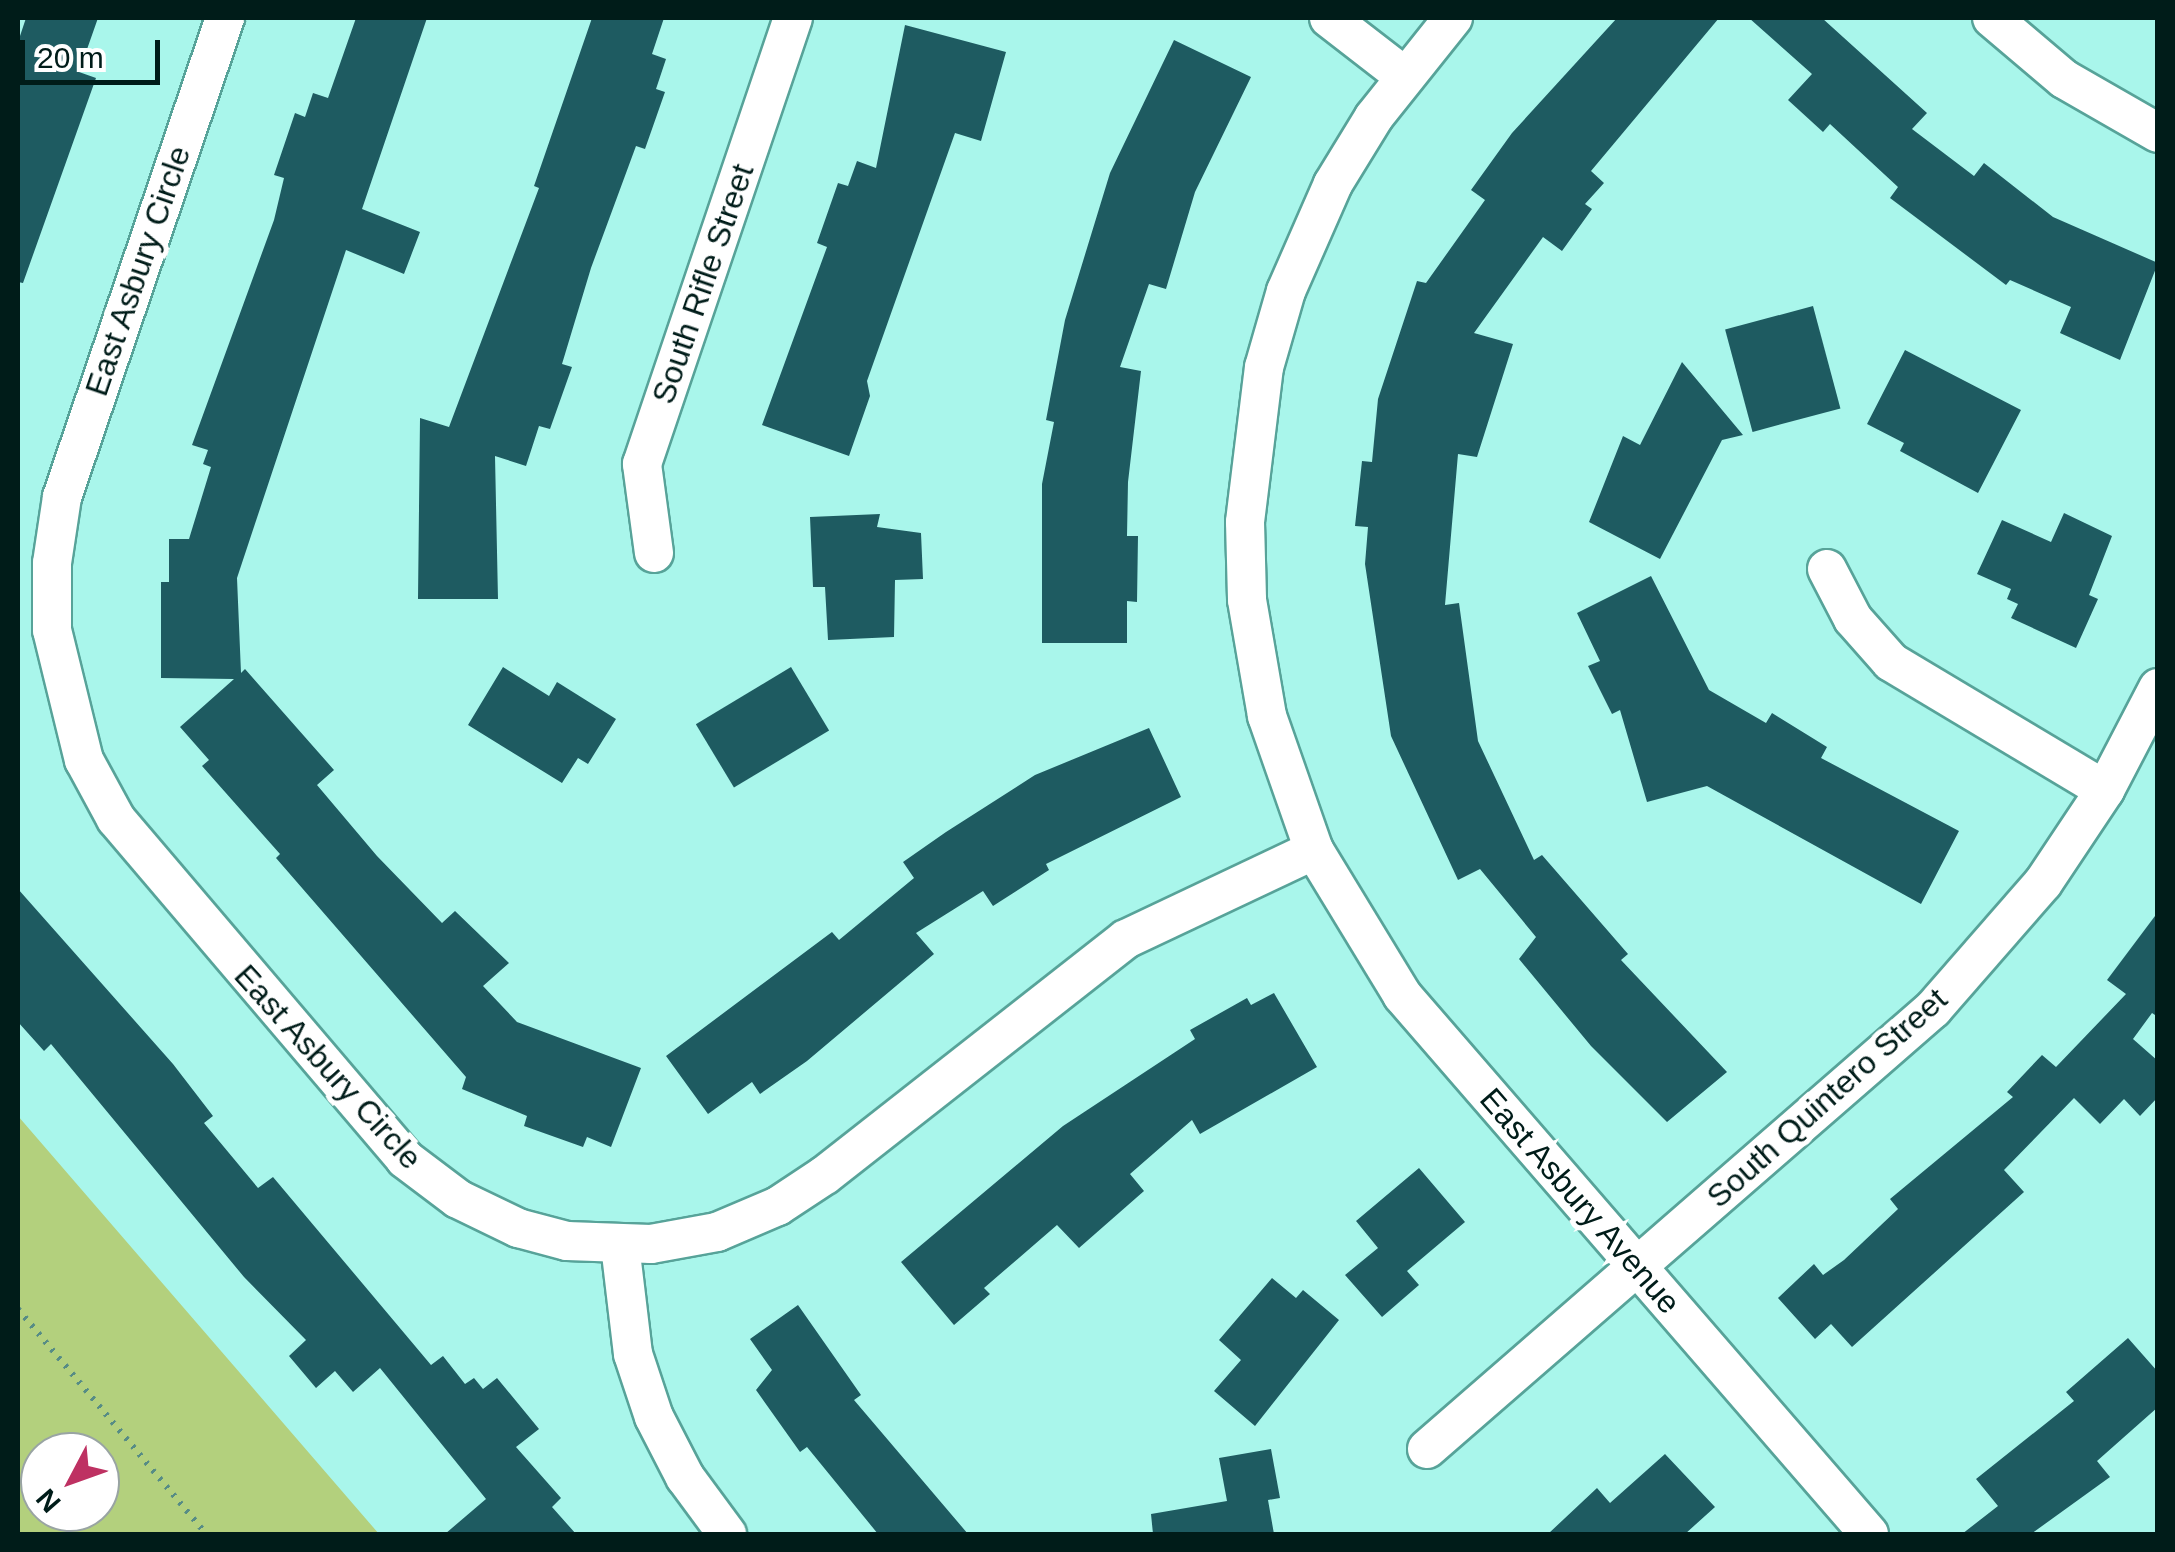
<!DOCTYPE html>
<style>
body{margin:0}
#map{position:relative;width:2175px;height:1552px;overflow:hidden;background:#a9f6eb;font-family:Arial,sans-serif}
div>[style]{position:absolute}
[style*='--x']{left:calc(var(--x)*1px);top:calc(var(--y)*1px);width:calc(var(--w)*1px);rotate:calc(var(--a)*1deg)}
.green>*{inset:0;background:#b3d07d}
.building>*{inset:0;background:#1e5b61;transform-origin:0 0}
.path>*{height:6px;margin-top:-3px;transform-origin:0;background:repeating-linear-gradient(90deg,#578c85 0 2.5px,transparent 0 10.5px)}
.roads{filter:drop-shadow(2px 0 #57a399) drop-shadow(-2px 0 #57a399) drop-shadow(0 2px #57a399) drop-shadow(0 -2px #57a399)}
.street>*{height:38px;margin:-19px;padding:0 19px;transform-origin:19px;border-radius:19px;background:#fff}
span{translate:-50% -50%;white-space:nowrap;text-align:center;line-height:1.15;-webkit-text-stroke:10px #fff;paint-order:stroke}
.street-label{font-size:32px;color:#001c19}
.frame{position:absolute;inset:0;border:20px solid #001c19;pointer-events:none}
.north{position:absolute;left:20px;top:1432px;width:100px;height:100px;box-sizing:border-box;background:#fff;border:2px solid #99a4a3;border-radius:50%;rotate:229deg;font-size:28px;font-weight:700;line-height:40px;text-align:center;color:#001c19}
.north::after{content:'';display:block;margin:auto;width:35px;height:45px;background:#be3162;clip-path:polygon(50% 0,100% 100%,50% 72%,0 100%)}
.scale{position:absolute;left:20px;top:40px;width:140px;height:45px;box-sizing:border-box;border:5px solid #001c19;border-top:0;padding-left:12px;font-size:30px;line-height:35px;white-space:nowrap;color:#001c19;-webkit-text-stroke:8px #fff;paint-order:stroke}
</style>
<div id="map">
<div class="green">
<i style="clip-path:polygon(evenodd,18px 1116px,379px 1534px,18px 1534px,18px 1116px,40px 1452px,100px 1452px,100px 1512px,40px 1512px,40px 1452px)"></i>
</div>
<div class="building">
<i style="clip-path:polygon(26px 18px,98px 18px,79px 72px,96px 78px,23px 283px,18px 282px,18px 42px)"></i>
<i style="clip-path:polygon(356px 18px,427px 18px,362px 209px,420px 232px,404px 274px,346px 250px,237px 578px,241px 673px,245px 669px,334px 770px,317px 785px,377px 856px,442px 923px,455px 911px,509px 963px,483px 986px,517px 1022px,641px 1068px,611px 1147px,587px 1137px,583px 1147px,524px 1126px,527px 1116px,462px 1089px,466px 1077px,276px 858px,280px 854px,202px 766px,209px 760px,180px 727px,234px 679px,161px 678px,161px 582px,169px 582px,169px 539px,189px 539px,211px 467px,203px 464px,208px 450px,192px 445px,274px 220px,284px 178px,274px 175px,295px 113px,305px 117px,313px 93px,328px 98px)"></i>
<i style="clip-path:polygon(592px 18px,664px 18px,652px 54px,666px 59px,656px 89px,665px 92px,645px 149px,636px 146px,591px 268px,562px 364px,572px 367px,550px 429px,539px 426px,526px 466px,495px 456px,498px 599px,418px 599px,420px 418px,449px 427px,539px 188px,534px 186px)"></i>
<i style="clip-path:polygon(1617px 18px,1719px 18px,1591px 171px,1604px 183px,1585px 204px,1592px 209px,1562px 251px,1543px 237px,1474px 333px,1513px 344px,1477px 457px,1458px 454px,1445px 605px,1459px 603px,1478px 741px,1534px 860px,1542px 855px,1628px 954px,1621px 960px,1727px 1072px,1667px 1122px,1591px 1046px,1519px 959px,1536px 937px,1480px 869px,1458px 880px,1391px 736px,1365px 564px,1368px 527px,1355px 526px,1362px 461px,1372px 462px,1378px 399px,1417px 281px,1426px 283px,1485px 200px,1471px 190px,1512px 133px)"></i>
<i style="clip-path:polygon(1749px 18px,1822px 18px,1927px 113px,1912px 129px,1974px 176px,1984px 163px,2053px 217px,2158px 263px,2120px 360px,2060px 333px,2071px 307px,2010px 280px,2006px 285px,1890px 198px,1898px 187px,1830px 124px,1823px 132px,1788px 100px,1812px 74px)"></i>
<i style="clip-path:polygon(905px 25px,1006px 52px,981px 141px,955px 133px,867px 381px,870px 396px,849px 456px,762px 425px,827px 247px,817px 243px,838px 183px,848px 186px,857px 161px,876px 168px)"></i>
<i style="clip-path:polygon(1174px 40px,1251px 77px,1195px 192px,1166px 289px,1149px 284px,1120px 367px,1141px 371px,1128px 482px,1127px 536px,1138px 536px,1137px 602px,1127px 601px,1127px 643px,1042px 643px,1042px 484px,1054px 422px,1046px 420px,1065px 320px,1110px 173px)"></i>
<i style="left:1813px;top:306px;width:106px;height:91px;rotate:75deg"></i>
<i style="clip-path:polygon(1905px 350px,2021px 410px,1978px 493px,1900px 451px,1904px 443px,1867px 424px)"></i>
<i style="clip-path:polygon(1682px 362px,1743px 435px,1722px 440px,1660px 559px,1589px 522px,1623px 436px,1640px 445px)"></i>
<i style="clip-path:polygon(2064px 513px,2112px 536px,2089px 595px,2098px 599px,2076px 648px,2011px 618px,2018px 604px,2007px 599px,2011px 589px,1977px 574px,2002px 520px,2051px 542px)"></i>
<i style="clip-path:polygon(880px 514px,877px 527px,921px 533px,923px 579px,895px 580px,894px 637px,828px 640px,825px 587px,813px 587px,810px 517px)"></i>
<i style="clip-path:polygon(1651px 576px,1709px 690px,1766px 723px,1772px 713px,1827px 747px,1821px 758px,1959px 831px,1921px 904px,1707px 786px,1647px 802px,1620px 710px,1612px 714px,1588px 666px,1600px 661px,1577px 613px)"></i>
<i style="clip-path:polygon(503px 667px,549px 696px,557px 682px,616px 719px,588px 764px,578px 758px,562px 783px,468px 725px)"></i>
<i style="left:791px;top:667px;width:74px;height:111px;rotate:59deg"></i>
<i style="clip-path:polygon(1149px 728px,1181px 797px,1046px 864px,1049px 870px,993px 906px,983px 891px,916px 933px,934px 954px,807px 1061px,760px 1094px,752px 1082px,708px 1114px,666px 1056px,832px 932px,839px 940px,914px 878px,903px 862px,946px 832px,1035px 775px)"></i>
<i style="clip-path:polygon(18px 889px,173px 1064px,213px 1116px,204px 1123px,258px 1188px,273px 1177px,431px 1365px,443px 1356px,465px 1384px,474px 1378px,483px 1389px,497px 1378px,539px 1429px,516px 1447px,561px 1498px,552px 1507px,576px 1534px,445px 1534px,486px 1499px,380px 1368px,353px 1392px,335px 1371px,316px 1388px,289px 1356px,306px 1340px,244px 1277px,51px 1044px,44px 1051px,18px 1022px)"></i>
<i style="clip-path:polygon(2158px 912px,2158px 1017px,2152px 1013px,2133px 1039px,2158px 1061px,2158px 1097px,2140px 1116px,2124px 1099px,2100px 1124px,2074px 1098px,2004px 1170px,2024px 1192px,1852px 1347px,1831px 1324px,1815px 1339px,1778px 1298px,1814px 1264px,1823px 1275px,1844px 1260px,1898px 1209px,1890px 1199px,2013px 1097px,2007px 1092px,2042px 1055px,2056px 1067px,2126px 994px,2107px 980px)"></i>
<i style="clip-path:polygon(1274px 993px,1317px 1067px,1200px 1134px,1192px 1120px,1130px 1174px,1144px 1191px,1079px 1248px,1057px 1225px,984px 1288px,990px 1294px,954px 1325px,901px 1262px,1063px 1126px,1195px 1039px,1190px 1030px,1247px 998px,1251px 1005px)"></i>
<i style="clip-path:polygon(1419px 1168px,1465px 1222px,1407px 1271px,1419px 1285px,1382px 1317px,1345px 1275px,1378px 1248px,1356px 1221px)"></i>
<i style="clip-path:polygon(1272px 1278px,1296px 1298px,1303px 1290px,1339px 1320px,1255px 1426px,1214px 1391px,1241px 1360px,1219px 1340px)"></i>
<i style="clip-path:polygon(798px 1305px,861px 1395px,854px 1400px,968px 1534px,878px 1534px,807px 1447px,800px 1452px,756px 1390px,772px 1370px,750px 1339px)"></i>
<i style="clip-path:polygon(2128px 1338px,2158px 1372px,2158px 1407px,2097px 1461px,2110px 1477px,2031px 1534px,1962px 1534px,1998px 1506px,1976px 1479px,2074px 1401px,2066px 1392px)"></i>
<i style="clip-path:polygon(1271px 1449px,1280px 1498px,1268px 1500px,1274px 1534px,1153px 1534px,1151px 1514px,1227px 1501px,1219px 1458px)"></i>
<i style="clip-path:polygon(1665px 1454px,1715px 1507px,1685px 1534px,1548px 1534px,1597px 1488px,1610px 1503px)"></i>
</div>
<div class="path">
<i style="--x:18;--y:1309;--w:293;--a:50.1"></i>
</div>
<div class="roads">
<div class="street">
<i style="--x:225;--y:18;--w:506;--a:108.79"></i>
<i style="--x:62;--y:497;--w:67;--a:98.6"></i>
<i style="--x:52;--y:563;--w:67;--a:90"></i>
<i style="--x:52;--y:630;--w:134;--a:76.2"></i>
<i style="--x:84;--y:760;--w:67;--a:61.5"></i>
<i style="--x:116;--y:819;--w:446;--a:49.6"></i>
<i style="--x:405;--y:1159;--w:66;--a:37"></i>
<i style="--x:458;--y:1199;--w:67;--a:25.8"></i>
<i style="--x:518;--y:1228;--w:51;--a:14.9"></i>
<i style="--x:567;--y:1241;--w:84;--a:2"></i>
<i style="--x:651;--y:1244;--w:67;--a:-10.3"></i>
<i style="--x:717;--y:1232;--w:66;--a:-23.1"></i>
<i style="--x:778;--y:1206;--w:56;--a:-33.4"></i>
<i style="--x:825;--y:1175;--w:382;--a:-38.1"></i>
<i style="--x:1126;--y:939;--w:208;--a:-25.3"></i>
<i style="--x:1329;--y:18;--w:95;--a:37.7"></i>
<i style="--x:1453;--y:18;--w:127;--a:128.6"></i>
<i style="--x:1374;--y:117;--w:79;--a:121.5"></i>
<i style="--x:1333;--y:184;--w:117;--a:113.7"></i>
<i style="--x:1286;--y:291;--w:79;--a:106.1"></i>
<i style="--x:1264;--y:367;--w:156;--a:97"></i>
<i style="--x:1245;--y:522;--w:78;--a:88.5"></i>
<i style="--x:1247;--y:600;--w:118;--a:80.2"></i>
<i style="--x:1267;--y:716;--w:142;--a:70.7"></i>
<i style="--x:1314;--y:850;--w:170;--a:58.7"></i>
<i style="--x:1402;--y:995;--w:713;--a:49.09"></i>
<i style="--x:1992;--y:18;--w:94;--a:40.3"></i>
<i style="--x:2064;--y:79;--w:108;--a:29.9"></i>
<i style="--x:654;--y:553;--w:90;--a:-97.7"></i>
<i style="--x:642;--y:464;--w:471;--a:-71.3"></i>
<i style="--x:1827;--y:569;--w:56;--a:62.5"></i>
<i style="--x:1853;--y:619;--w:57;--a:48.5"></i>
<i style="--x:1891;--y:662;--w:249;--a:30.9"></i>
<i style="--x:620;--y:1245;--w:110;--a:83.2"></i>
<i style="--x:633;--y:1354;--w:66;--a:71.6"></i>
<i style="--x:654;--y:1417;--w:68;--a:62.7"></i>
<i style="--x:685;--y:1477;--w:71;--a:53.6"></i>
<i style="--x:1427;--y:1449;--w:671;--a:-41.01"></i>
<i style="--x:1933;--y:1009;--w:167;--a:-48.9"></i>
<i style="--x:2043;--y:883;--w:112;--a:-56.3"></i>
<i style="--x:2105;--y:790;--w:115;--a:-62.5"></i>
</div>
</div>
<div class="street-label">
<span style="left:138px;top:271px;rotate:-71deg">East Asbury Circle</span>
<span style="left:703px;top:284px;rotate:-71deg">South Rifle Street</span>
<span style="left:328px;top:1067px;rotate:48deg">East Asbury Circle</span>
<span style="left:1827px;top:1098px;rotate:-42deg">South Quintero Street</span>
<span style="left:1580px;top:1201px;rotate:49deg">East Asbury Avenue</span>
</div>
<div class="frame"></div>
<div class="north">N</div>
<div class="scale">20 m</div>
</div>
